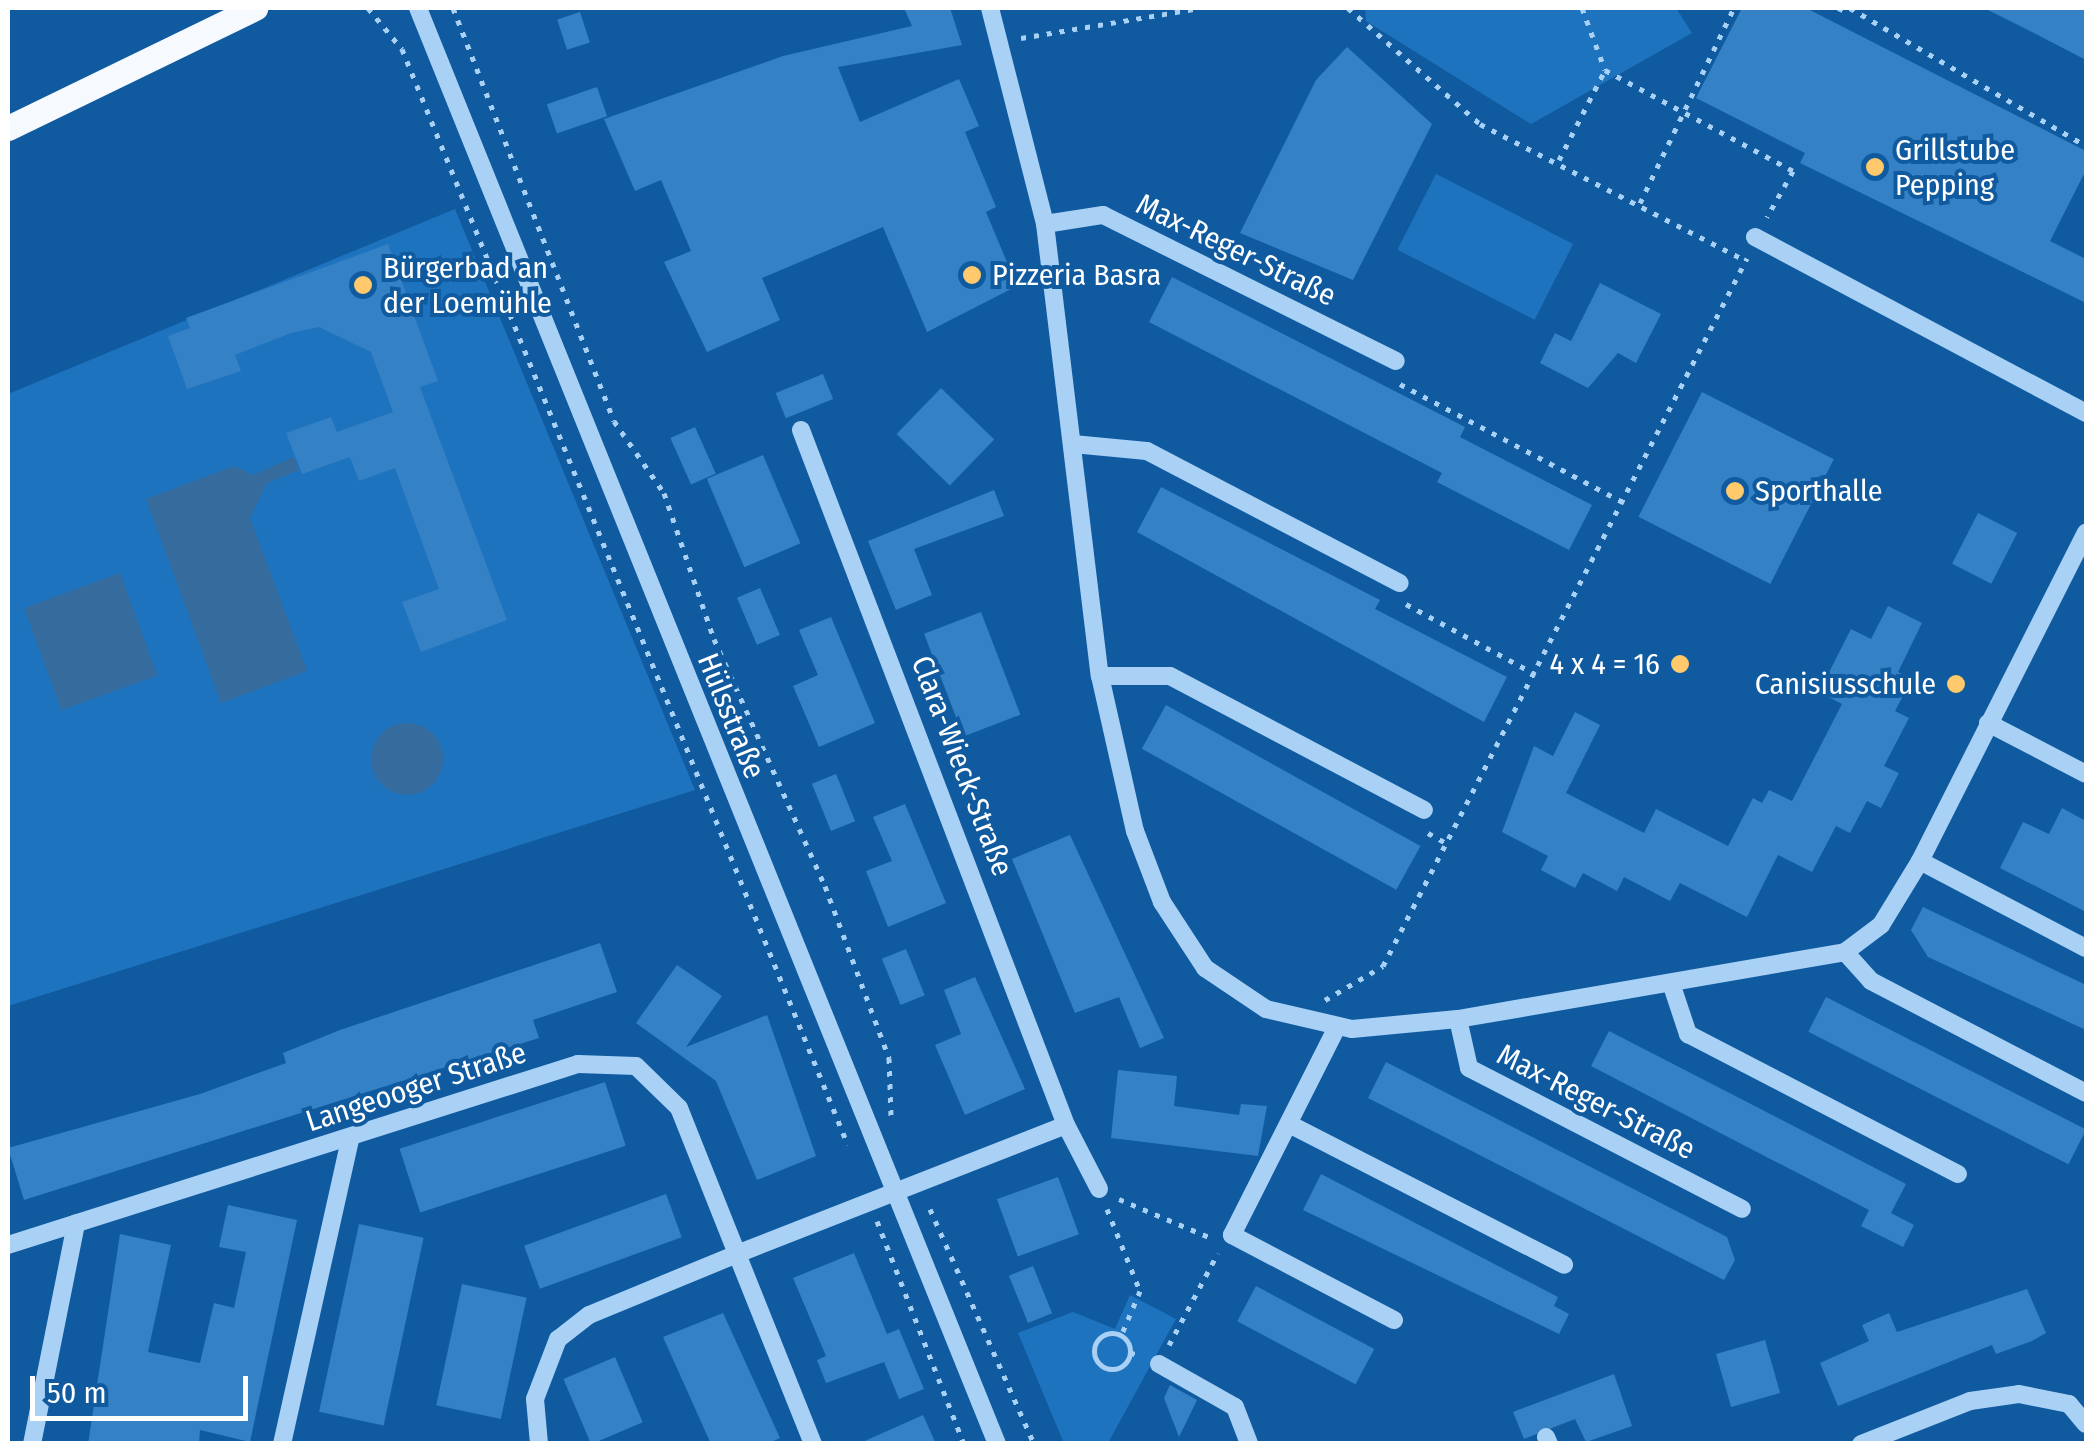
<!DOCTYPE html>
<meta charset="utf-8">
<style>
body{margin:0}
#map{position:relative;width:2094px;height:1451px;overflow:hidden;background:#105aa0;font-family:"Fira Sans Condensed",sans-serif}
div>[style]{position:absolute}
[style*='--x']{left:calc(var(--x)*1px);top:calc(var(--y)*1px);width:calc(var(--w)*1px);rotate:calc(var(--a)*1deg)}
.green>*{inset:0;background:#1e73be;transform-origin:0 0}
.water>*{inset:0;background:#356b9d;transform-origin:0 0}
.round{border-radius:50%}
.building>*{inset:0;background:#3481c5;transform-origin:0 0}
.path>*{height:5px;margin-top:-2.5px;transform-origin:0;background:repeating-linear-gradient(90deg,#a8d1f5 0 5px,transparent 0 13px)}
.path>.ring{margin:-2.5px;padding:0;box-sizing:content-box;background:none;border:5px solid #a8d1f5;border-radius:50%}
.minor>*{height:18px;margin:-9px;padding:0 9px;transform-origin:9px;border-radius:9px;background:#a8d1f5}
.major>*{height:25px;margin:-12.5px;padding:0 12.5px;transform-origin:12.5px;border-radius:12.5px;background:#f6faff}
.dots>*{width:28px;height:28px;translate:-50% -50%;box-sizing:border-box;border:5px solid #105aa0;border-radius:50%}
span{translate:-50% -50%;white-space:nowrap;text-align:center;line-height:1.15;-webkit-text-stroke:8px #105aa0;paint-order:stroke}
.poi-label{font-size:30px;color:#fff}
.left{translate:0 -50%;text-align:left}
.right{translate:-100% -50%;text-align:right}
.street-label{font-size:30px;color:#fff}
.frame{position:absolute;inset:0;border:10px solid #fff;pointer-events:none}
.scale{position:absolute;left:30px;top:1376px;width:218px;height:45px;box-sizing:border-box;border:5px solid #fff;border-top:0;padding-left:12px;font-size:30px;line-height:35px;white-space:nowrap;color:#fff;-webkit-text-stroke:8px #105aa0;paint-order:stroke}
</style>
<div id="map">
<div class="green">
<i style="clip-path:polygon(1365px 8px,1676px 8px,1692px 33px,1531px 124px,1366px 21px)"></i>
<i style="left:1436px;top:174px;width:154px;height:85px;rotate:27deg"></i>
<i style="clip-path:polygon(455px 209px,695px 790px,8px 1006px,8px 394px)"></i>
<i style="clip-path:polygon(1130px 1295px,1176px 1319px,1108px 1443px,1063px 1441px,1018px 1333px,1073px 1312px,1115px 1329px)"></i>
</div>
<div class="water">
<i style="clip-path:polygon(294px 457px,299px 470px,267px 483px,250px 518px,307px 671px,221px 703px,146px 499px,234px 466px,253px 475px)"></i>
<i style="left:120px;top:573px;width:109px;height:102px;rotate:70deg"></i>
<i class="round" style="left:371px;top:723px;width:72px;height:72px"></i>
</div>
<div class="building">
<i style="clip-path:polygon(904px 8px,950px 8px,962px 45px,838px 67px,860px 122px,959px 79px,979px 126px,965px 132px,996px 207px,986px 212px,1017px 286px,927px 332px,883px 227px,762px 278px,780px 320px,707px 352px,664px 262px,691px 251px,661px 180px,635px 191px,604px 119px,783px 56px,912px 26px)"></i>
<i style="clip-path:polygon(1742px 8px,1806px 8px,2086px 151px,2086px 170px,2050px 241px,2086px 259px,2086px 303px,1800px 163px,1805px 153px,1696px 98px)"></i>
<i style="clip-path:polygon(1984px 8px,2086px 8px,2086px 60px,2028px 30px)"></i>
<i style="left:580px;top:12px;width:32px;height:24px;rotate:72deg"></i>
<i style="clip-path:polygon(1347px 47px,1432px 124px,1353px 280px,1240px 233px,1316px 80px)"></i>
<i style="left:597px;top:87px;width:31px;height:53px;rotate:71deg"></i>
<i style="clip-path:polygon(388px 244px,438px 381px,420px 387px,507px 620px,421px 652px,402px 602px,439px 589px,395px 468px,359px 481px,350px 457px,302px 474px,286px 433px,331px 417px,337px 432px,393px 412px,371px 352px,319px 327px,291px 333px,235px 355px,241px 371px,187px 389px,168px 336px,190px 328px,186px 318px)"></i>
<i style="clip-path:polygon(1172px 277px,1465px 427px,1460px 437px,1592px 505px,1569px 550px,1437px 482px,1442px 473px,1149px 322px)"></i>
<i style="clip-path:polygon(1600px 283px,1661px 314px,1636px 363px,1618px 353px,1588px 388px,1540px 363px,1555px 333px,1571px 341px)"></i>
<i style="left:823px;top:374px;width:27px;height:51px;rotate:68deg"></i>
<i style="left:941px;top:388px;width:74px;height:64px;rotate:44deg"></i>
<i style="left:1702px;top:392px;width:148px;height:140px;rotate:27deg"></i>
<i style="left:695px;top:427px;width:51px;height:27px;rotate:66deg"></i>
<i style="left:763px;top:455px;width:96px;height:61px;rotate:67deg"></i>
<i style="clip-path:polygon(1161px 487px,1380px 600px,1375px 609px,1507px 677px,1484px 722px,1137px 532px)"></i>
<i style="clip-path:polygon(994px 490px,1004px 516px,914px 549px,932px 595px,896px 610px,868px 541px)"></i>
<i style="left:1978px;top:513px;width:44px;height:57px;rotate:27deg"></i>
<i style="left:760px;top:588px;width:51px;height:25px;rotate:67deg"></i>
<i style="clip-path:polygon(1888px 606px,1922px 623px,1898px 672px,1912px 679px,1895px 711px,1909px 718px,1884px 766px,1899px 773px,1881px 808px,1867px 801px,1850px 833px,1836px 826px,1812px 872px,1778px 855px,1747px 917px,1680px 883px,1670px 901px,1624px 877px,1617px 891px,1583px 873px,1575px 888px,1541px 870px,1548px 856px,1502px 832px,1534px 746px,1553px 756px,1575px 712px,1600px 725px,1566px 793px,1644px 833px,1656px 809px,1728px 846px,1753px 798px,1762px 803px,1769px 790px,1792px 801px,1842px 704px,1819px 692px,1851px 629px,1871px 639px)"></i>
<i style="left:981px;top:612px;width:110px;height:61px;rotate:69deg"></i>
<i style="clip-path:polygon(831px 617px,875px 723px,819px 747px,793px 686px,818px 675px,799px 630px)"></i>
<i style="left:1166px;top:705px;width:291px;height:50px;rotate:29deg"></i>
<i style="left:836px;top:774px;width:51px;height:26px;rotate:68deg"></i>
<i style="clip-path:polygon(905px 804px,946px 903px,888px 927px,866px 871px,892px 861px,873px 817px)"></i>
<i style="clip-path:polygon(2062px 808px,2086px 821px,2086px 912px,2000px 868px,2023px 822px,2049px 834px)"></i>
<i style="clip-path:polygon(1070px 835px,1164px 1038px,1140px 1048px,1119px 997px,1075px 1013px,1012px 859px)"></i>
<i style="clip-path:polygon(1923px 907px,2086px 985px,2086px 1030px,1928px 957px,1911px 930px)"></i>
<i style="clip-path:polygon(600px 943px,617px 992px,533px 1020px,539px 1038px,24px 1200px,8px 1148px,200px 1094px,286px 1063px,283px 1053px,340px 1030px)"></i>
<i style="left:906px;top:949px;width:50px;height:26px;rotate:68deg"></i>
<i style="clip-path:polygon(677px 965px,722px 996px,686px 1047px,767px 1015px,816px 1156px,757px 1180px,716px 1081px,636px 1023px)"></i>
<i style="clip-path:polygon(975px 977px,1025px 1089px,965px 1115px,935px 1045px,961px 1034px,944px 990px)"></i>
<i style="left:1826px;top:997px;width:292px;height:39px;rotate:27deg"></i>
<i style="clip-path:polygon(1609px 1031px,1906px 1184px,1891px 1213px,1914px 1225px,1903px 1247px,1861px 1226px,1869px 1210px,1591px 1066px)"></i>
<i style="clip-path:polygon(1386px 1062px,1727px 1237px,1735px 1260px,1724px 1280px,1368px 1098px)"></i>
<i style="clip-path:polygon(1118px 1070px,1177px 1076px,1174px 1106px,1239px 1115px,1241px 1104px,1267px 1106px,1258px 1156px,1111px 1138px)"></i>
<i style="left:605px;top:1082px;width:67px;height:216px;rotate:72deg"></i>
<i style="clip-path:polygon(1321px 1174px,1558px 1297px,1554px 1306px,1569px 1314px,1559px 1334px,1303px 1210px)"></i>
<i style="left:1058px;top:1177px;width:61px;height:65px;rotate:70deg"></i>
<i style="left:666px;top:1194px;width:46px;height:151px;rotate:70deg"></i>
<i style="clip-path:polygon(228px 1205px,297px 1220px,250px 1442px,200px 1430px,199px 1444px,88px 1444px,120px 1234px,171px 1245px,148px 1352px,200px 1363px,214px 1303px,234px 1308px,246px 1252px,219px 1247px)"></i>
<i style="left:359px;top:1224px;width:66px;height:192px;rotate:12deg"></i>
<i style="clip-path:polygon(854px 1253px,887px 1334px,899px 1329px,924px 1389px,899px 1399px,884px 1362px,826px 1383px,817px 1360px,826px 1356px,793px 1278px)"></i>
<i style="left:1033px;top:1266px;width:51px;height:26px;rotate:68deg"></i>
<i style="left:462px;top:1284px;width:66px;height:124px;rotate:12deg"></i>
<i style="left:1256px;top:1286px;width:134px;height:40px;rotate:28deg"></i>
<i style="clip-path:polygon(2027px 1289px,2046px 1333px,2032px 1341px,1996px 1354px,1992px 1345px,1838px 1406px,1820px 1363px,1869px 1341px,1862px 1325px,1889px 1313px,1897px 1332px)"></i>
<i style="clip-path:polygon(723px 1313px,780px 1438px,767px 1444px,711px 1444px,663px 1337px)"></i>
<i style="left:1765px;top:1340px;width:55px;height:51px;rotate:74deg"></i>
<i style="left:615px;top:1357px;width:71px;height:56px;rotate:67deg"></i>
<i style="clip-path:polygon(1614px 1374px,1632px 1426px,1586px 1442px,1575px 1419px,1524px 1439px,1513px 1412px)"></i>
<i style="clip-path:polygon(1170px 1385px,1197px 1400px,1179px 1437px,1164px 1398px)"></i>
<i style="clip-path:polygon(923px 1415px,936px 1444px,858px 1444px)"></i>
</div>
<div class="path">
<i style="--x:368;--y:8;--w:53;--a:50.3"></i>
<i style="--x:402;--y:49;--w:1183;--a:67.86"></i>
<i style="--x:453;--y:8;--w:443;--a:68.7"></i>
<i style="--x:614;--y:421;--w:88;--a:55.2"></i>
<i style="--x:664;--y:493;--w:154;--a:71.1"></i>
<i style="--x:714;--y:639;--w:271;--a:65.8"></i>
<i style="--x:825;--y:886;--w:184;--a:69.6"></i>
<i style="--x:889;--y:1058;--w:58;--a:88"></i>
<i style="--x:1348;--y:8;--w:176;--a:41.3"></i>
<i style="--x:1480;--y:124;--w:296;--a:27.2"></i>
<i style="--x:1582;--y:8;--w:66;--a:69.6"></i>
<i style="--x:1605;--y:70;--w:213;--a:28.2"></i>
<i style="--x:1793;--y:171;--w:53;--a:119.5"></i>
<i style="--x:1838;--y:8;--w:11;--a:22"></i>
<i style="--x:1850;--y:8;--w:273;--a:30.3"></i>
<i style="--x:1021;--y:38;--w:181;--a:-9.5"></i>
<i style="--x:1559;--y:160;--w:101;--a:-62.9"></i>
<i style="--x:1640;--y:203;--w:216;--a:-64.3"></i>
<i style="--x:1400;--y:384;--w:252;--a:27.9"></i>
<i style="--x:1406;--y:604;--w:147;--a:28.5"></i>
<i style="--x:1428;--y:833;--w:23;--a:29"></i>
<i style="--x:1325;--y:1000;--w:67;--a:-30.4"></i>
<i style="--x:1383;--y:966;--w:796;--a:-62.79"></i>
<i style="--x:1119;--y:1199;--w:98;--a:22.9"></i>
<i style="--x:930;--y:1209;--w:257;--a:66.1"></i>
<i style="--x:1107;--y:1209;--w:88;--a:68.1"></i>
<i style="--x:1140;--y:1291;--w:49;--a:112.9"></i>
<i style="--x:877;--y:1221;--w:239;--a:68.7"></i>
<i class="ring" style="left:1094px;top:1333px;width:31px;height:31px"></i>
<i style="--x:1169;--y:1345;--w:104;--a:-62"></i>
<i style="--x:1130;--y:1352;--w:12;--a:24"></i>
</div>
<div class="minor">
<i style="--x:418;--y:8;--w:1548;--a:68.04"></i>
<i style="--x:990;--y:8;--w:223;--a:75.7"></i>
<i style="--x:1045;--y:224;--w:455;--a:83.1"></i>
<i style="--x:1100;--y:676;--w:159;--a:77.3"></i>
<i style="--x:1135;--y:831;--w:76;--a:69.2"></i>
<i style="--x:1162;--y:902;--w:79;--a:56.9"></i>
<i style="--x:1205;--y:968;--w:73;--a:33.9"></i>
<i style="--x:1266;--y:1009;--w:88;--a:13.1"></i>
<i style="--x:1352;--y:1029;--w:106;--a:-5.4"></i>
<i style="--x:1458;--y:1019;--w:393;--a:-9.8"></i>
<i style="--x:1845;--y:952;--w:45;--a:-36.9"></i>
<i style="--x:1881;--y:925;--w:75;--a:-58.6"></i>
<i style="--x:1920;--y:861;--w:368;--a:-63.2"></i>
<i style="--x:1045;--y:224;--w:59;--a:-8.8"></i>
<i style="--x:1103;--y:215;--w:327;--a:26.5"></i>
<i style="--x:1755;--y:237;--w:375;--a:28"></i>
<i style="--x:801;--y:430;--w:744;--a:69.13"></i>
<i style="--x:1073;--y:444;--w:74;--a:5.4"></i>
<i style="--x:1147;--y:451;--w:285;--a:27.6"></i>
<i style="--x:1100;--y:676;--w:70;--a:0"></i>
<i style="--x:1170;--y:676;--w:287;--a:27.8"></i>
<i style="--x:1988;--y:723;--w:110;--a:27.5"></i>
<i style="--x:1920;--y:861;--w:187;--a:27.7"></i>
<i style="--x:1845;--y:952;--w:39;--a:48"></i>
<i style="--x:1871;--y:981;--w:242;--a:27.5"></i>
<i style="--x:1672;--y:986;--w:51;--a:71.6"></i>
<i style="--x:1688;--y:1034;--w:304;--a:27.4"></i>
<i style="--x:1458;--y:1019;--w:50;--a:77.3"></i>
<i style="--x:1469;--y:1068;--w:307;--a:27.3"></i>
<i style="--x:1337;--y:1027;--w:233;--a:116.8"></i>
<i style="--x:1232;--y:1235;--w:183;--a:27.7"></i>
<i style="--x:1289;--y:1124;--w:309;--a:27.1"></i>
<i style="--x:8;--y:1245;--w:598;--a:-17.62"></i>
<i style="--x:578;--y:1064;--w:58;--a:2"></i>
<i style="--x:636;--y:1066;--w:60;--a:44.3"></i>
<i style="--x:679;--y:1108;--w:157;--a:68.3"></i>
<i style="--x:737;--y:1254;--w:160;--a:157.6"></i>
<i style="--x:589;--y:1315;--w:39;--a:142"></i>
<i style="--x:558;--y:1339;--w:64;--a:111"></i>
<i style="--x:535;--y:1399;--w:45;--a:84.9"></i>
<i style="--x:1159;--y:1364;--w:87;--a:29.5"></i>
<i style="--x:1235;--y:1407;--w:40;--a:69"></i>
<i style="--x:1546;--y:1437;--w:8;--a:67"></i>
<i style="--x:32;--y:1444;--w:225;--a:-78.7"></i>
<i style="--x:282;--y:1444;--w:312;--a:-77.4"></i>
<i style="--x:813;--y:1444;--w:205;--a:-111.8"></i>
<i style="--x:737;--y:1254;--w:353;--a:-21.4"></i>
<i style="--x:1066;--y:1125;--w:72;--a:62.7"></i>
<i style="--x:1861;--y:1444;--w:117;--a:-21.5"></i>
<i style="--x:1970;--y:1401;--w:49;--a:-8.1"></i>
<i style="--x:2019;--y:1394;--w:51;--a:11.3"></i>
<i style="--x:2069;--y:1404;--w:26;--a:50"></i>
</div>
<div class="major">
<i style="--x:8;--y:128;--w:275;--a:-25.9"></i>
</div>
<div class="dots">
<i style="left:1875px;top:167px;background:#ffc96c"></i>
<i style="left:972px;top:275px;background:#ffc96c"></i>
<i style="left:363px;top:285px;background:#ffc96c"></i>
<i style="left:1735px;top:491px;background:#ffc96c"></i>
<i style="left:1680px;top:664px;background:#ffc96c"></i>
<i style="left:1956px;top:684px;background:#ffc96c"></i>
</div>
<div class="poi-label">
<span class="left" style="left:1895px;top:167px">Grillstube<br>Pepping</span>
<span class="left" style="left:383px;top:285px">Bürgerbad an<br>der Loemühle</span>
<span class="left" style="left:992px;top:275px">Pizzeria Basra</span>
<span class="left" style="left:1755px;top:491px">Sporthalle</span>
<span class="right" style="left:1660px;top:664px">4 x 4 = 16</span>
<span class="right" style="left:1936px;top:684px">Canisiusschule</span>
</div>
<div class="street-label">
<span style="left:1236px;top:250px;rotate:26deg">Max-Reger-Straße</span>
<span style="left:731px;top:716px;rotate:68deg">Hülsstraße</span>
<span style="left:962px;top:766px;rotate:69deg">Clara-Wieck-Straße</span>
<span style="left:416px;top:1087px;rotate:-18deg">Langeooger Straße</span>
<span style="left:1596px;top:1102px;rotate:27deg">Max-Reger-Straße</span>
</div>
<div class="frame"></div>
<div class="scale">50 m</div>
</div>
